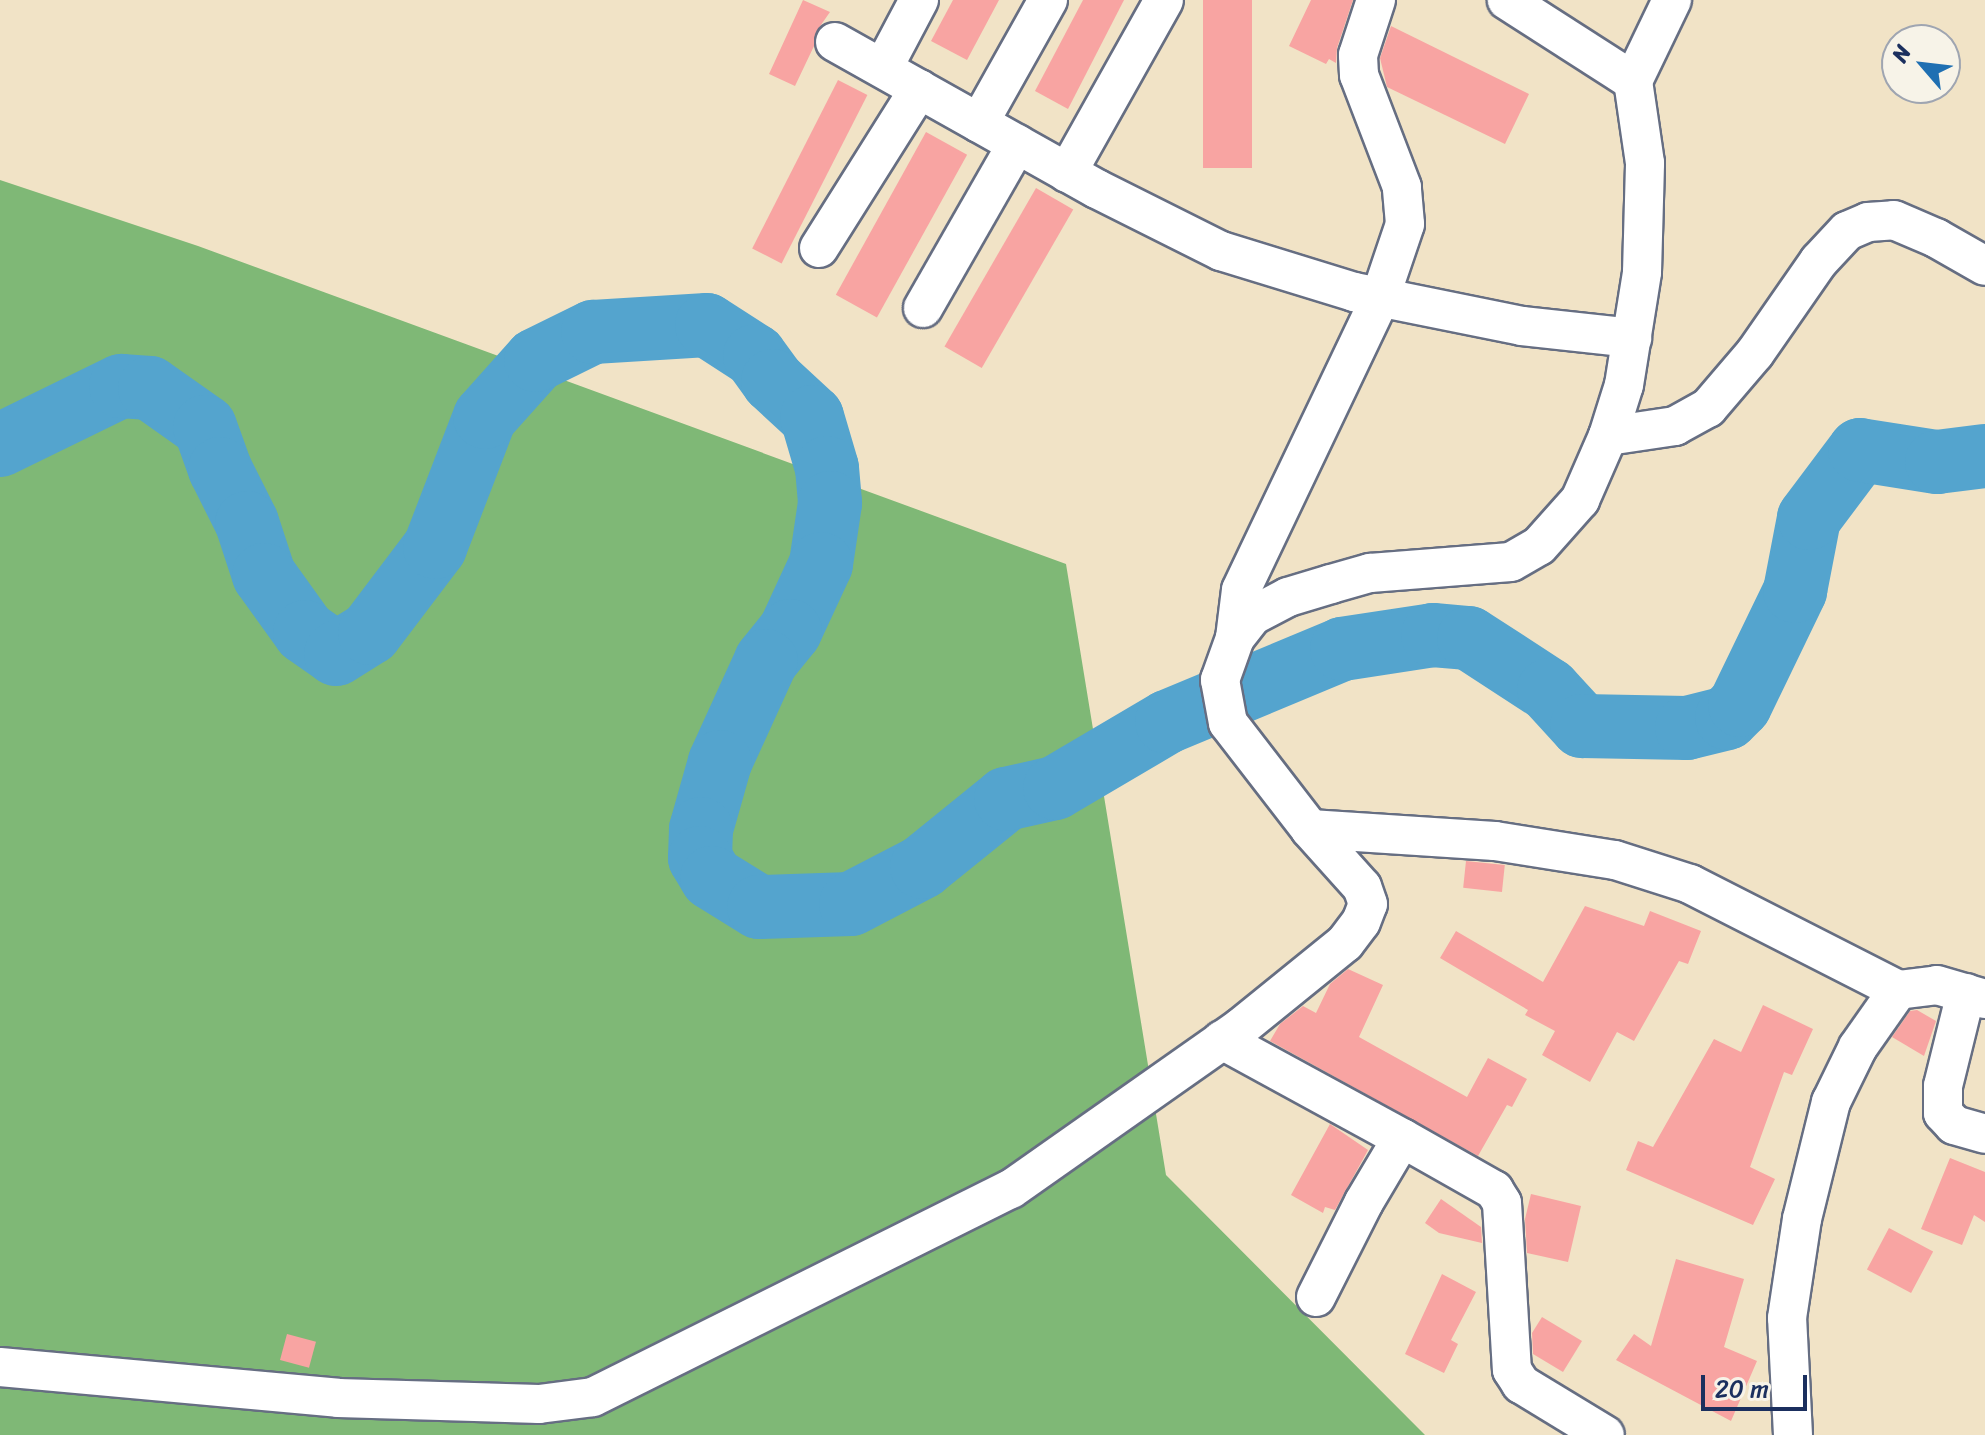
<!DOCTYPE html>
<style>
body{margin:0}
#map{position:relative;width:1985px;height:1435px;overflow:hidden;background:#f1e3c6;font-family:Sriracha,sans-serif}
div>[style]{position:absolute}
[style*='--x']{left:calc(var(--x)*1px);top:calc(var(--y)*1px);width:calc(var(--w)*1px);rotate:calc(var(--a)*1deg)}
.forest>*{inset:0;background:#7fb876}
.river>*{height:64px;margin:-32px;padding:0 32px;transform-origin:32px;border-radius:32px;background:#54a4ce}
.building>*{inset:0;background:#f8a4a2;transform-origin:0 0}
.roads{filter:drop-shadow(2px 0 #666e82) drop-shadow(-2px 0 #666e82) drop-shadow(0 2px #666e82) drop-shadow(0 -2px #666e82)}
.minor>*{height:38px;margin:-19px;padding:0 19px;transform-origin:19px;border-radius:19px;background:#fff}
span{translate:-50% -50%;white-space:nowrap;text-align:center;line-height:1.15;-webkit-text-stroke:8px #f7f3e8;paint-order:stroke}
.north{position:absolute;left:1881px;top:24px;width:80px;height:80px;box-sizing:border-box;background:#f7f3e8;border:2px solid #9fa5b1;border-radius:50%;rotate:298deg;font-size:22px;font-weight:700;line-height:32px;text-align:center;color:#1b2f5e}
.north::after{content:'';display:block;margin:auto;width:28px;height:36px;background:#1f6fb2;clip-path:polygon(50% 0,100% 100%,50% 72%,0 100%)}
.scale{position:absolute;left:1701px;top:1375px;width:106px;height:36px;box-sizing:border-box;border:4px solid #1b2f5e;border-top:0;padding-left:10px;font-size:24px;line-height:28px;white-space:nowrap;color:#1b2f5e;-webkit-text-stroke:6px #f7f3e8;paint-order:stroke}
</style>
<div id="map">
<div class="forest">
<i style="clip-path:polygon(0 180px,198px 246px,1066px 564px,1166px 1175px,1425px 1435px,0 1435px)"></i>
</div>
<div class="river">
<i style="--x:0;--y:445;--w:135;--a:-26"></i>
<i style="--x:121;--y:386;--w:29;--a:4"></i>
<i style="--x:150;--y:388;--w:67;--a:35.3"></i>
<i style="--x:205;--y:427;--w:45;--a:70.3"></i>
<i style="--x:220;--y:469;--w:60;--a:63.4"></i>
<i style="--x:247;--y:523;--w:55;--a:71.9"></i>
<i style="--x:264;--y:575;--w:70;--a:54.3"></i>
<i style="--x:305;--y:632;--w:38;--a:35"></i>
<i style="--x:336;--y:654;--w:40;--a:-32"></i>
<i style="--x:370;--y:633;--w:108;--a:-52.9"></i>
<i style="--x:435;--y:547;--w:139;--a:-69"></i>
<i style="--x:485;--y:417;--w:76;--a:-48.2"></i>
<i style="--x:536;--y:360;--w:64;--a:-26.2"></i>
<i style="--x:593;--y:332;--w:114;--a:-3.5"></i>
<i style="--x:707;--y:325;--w:57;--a:32.9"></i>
<i style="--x:755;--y:356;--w:31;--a:54"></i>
<i style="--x:773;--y:381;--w:53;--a:42.7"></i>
<i style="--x:812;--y:417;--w:53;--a:73.6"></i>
<i style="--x:827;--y:468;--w:35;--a:85"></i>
<i style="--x:830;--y:503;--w:62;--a:98.4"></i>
<i style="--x:821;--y:564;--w:74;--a:114.8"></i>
<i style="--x:790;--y:631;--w:38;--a:129"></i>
<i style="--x:766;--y:661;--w:111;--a:114.5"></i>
<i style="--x:720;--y:762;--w:70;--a:105.8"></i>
<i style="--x:701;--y:829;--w:29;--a:92"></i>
<i style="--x:700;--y:858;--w:23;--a:59"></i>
<i style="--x:712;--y:878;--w:55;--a:31.7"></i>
<i style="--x:759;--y:907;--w:92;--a:-1.9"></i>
<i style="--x:851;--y:904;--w:80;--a:-27.5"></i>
<i style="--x:922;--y:867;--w:108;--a:-39"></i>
<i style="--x:1006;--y:799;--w:50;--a:-12.7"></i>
<i style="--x:1055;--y:788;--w:130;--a:-30.5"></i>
<i style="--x:1167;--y:722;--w:190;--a:-22.6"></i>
<i style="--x:1342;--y:649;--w:92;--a:-8.7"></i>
<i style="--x:1433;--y:635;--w:36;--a:5"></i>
<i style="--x:1469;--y:638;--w:95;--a:33"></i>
<i style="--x:1549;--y:690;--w:49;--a:47.5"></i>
<i style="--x:1582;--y:726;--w:105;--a:1.1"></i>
<i style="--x:1687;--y:728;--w:41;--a:-14"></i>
<i style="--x:1727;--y:718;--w:18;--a:-45"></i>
<i style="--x:1740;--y:705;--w:127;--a:-64.2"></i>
<i style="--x:1795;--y:591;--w:74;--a:-79.1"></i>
<i style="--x:1809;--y:518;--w:85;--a:-53.1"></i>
<i style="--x:1860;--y:450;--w:78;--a:8.9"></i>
<i style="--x:1937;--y:462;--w:48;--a:-7.1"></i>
</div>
<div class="building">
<i style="clip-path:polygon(803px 0,830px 12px,816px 32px,814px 46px,795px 86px,769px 74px)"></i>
<i style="clip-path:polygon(953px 0,999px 0,967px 60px,931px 41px)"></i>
<i style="clip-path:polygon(1083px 0,1124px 0,1068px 109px,1035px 91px)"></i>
<i style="left:1203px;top:0;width:49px;height:168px"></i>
<i style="clip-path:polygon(1311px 0,1353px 0,1337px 48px,1336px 63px,1329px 59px,1326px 64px,1289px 46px)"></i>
<i style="clip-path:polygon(1391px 26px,1529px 94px,1505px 144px,1387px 87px,1380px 58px)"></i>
<i style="left:838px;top:80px;width:33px;height:189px;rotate:27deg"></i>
<i style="left:926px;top:132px;width:47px;height:186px;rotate:29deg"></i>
<i style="left:1036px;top:188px;width:43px;height:183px;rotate:30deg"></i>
<i style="left:1466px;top:861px;width:39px;height:27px;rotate:6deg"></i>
<i style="clip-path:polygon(1585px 906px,1644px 926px,1650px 911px,1701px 931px,1688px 964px,1679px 961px,1634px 1041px,1617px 1032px,1590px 1082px,1542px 1055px,1555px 1031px,1525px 1015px,1528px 1010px,1440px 958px,1456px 931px,1543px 982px)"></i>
<i style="clip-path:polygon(1348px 969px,1383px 985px,1359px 1037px,1467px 1097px,1488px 1058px,1527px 1079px,1512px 1107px,1507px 1105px,1478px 1156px,1270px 1041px,1280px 1024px,1303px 1006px,1316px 1013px,1330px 984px)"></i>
<i style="clip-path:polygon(1763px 1005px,1813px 1029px,1792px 1075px,1784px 1072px,1750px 1167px,1775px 1179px,1753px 1225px,1626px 1170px,1638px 1141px,1653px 1147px,1714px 1039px,1741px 1052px)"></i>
<i style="clip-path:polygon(1917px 1010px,1936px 1021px,1924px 1056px,1892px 1037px,1910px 1011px)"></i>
<i style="clip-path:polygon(1330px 1124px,1368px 1150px,1335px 1210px,1325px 1207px,1323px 1213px,1291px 1195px)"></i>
<i style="clip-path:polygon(1950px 1158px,1985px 1172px,1985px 1222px,1974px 1215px,1962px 1245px,1921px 1229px)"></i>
<i style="clip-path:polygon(1531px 1194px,1581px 1206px,1568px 1262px,1527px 1253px,1525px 1219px)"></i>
<i style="clip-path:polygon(1441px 1199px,1481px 1227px,1482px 1243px,1439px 1233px,1425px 1223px)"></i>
<i style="left:1889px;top:1228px;width:50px;height:47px;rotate:28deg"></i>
<i style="clip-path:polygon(1676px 1259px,1744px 1279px,1724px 1347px,1757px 1361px,1731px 1421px,1616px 1360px,1634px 1334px,1651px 1346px)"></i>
<i style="clip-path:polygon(1442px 1274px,1476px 1292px,1451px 1340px,1458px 1344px,1444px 1373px,1405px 1354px)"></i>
<i style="clip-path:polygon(1542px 1317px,1582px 1341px,1563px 1372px,1533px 1354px,1532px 1333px)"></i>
<i style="left:287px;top:1334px;width:30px;height:27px;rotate:15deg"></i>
</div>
<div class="roads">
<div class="minor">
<i style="--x:835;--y:42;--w:300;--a:29.3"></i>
<i style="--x:1097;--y:189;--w:139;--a:26.6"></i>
<i style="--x:1221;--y:251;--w:139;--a:17.1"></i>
<i style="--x:1354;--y:292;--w:171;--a:11.4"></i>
<i style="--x:1522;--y:326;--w:111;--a:6.2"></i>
<i style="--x:883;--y:68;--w:77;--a:-62.1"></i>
<i style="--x:1633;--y:81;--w:90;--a:-64.3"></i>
<i style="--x:979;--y:123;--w:141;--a:-60.7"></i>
<i style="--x:1067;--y:173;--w:198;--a:-60.7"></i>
<i style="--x:819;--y:248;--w:188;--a:-57.8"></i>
<i style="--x:923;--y:308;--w:189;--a:-60.2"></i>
<i style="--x:1608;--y:436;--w:68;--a:-8.5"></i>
<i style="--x:1675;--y:426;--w:38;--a:-29"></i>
<i style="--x:1708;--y:408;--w:72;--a:-49.5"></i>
<i style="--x:1755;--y:353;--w:112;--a:-55.2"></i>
<i style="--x:1819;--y:261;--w:41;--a:-47"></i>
<i style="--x:1847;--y:231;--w:23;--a:-23"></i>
<i style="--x:1868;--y:222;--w:26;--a:-4"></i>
<i style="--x:1894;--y:220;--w:46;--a:23.2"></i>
<i style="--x:1936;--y:238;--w:56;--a:29.7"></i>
<i style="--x:1235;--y:638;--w:48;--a:-82.9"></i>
<i style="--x:1241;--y:590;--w:323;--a:-64.5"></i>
<i style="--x:1380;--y:298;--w:78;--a:-71.3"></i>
<i style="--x:1405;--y:224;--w:37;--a:-95"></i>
<i style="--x:1402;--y:187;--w:120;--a:-111"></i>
<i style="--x:1359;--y:75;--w:20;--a:-93"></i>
<i style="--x:1358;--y:55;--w:58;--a:-71.9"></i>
<i style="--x:1310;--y:829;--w:185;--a:3.7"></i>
<i style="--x:1495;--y:841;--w:121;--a:9"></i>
<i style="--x:1615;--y:860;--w:79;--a:17.7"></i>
<i style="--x:1690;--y:884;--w:233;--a:27"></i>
<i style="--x:1898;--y:990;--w:39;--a:-7"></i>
<i style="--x:1937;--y:985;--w:50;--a:16.3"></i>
<i style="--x:1966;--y:993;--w:96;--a:103.9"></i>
<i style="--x:1943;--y:1086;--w:27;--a:90"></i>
<i style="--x:1943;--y:1113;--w:16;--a:47"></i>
<i style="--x:1954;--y:1125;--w:32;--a:16"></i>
<i style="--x:1222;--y:1040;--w:205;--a:28.6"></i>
<i style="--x:1316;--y:1297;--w:106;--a:-63.2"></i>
<i style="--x:1364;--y:1202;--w:74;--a:-59.3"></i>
<i style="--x:1402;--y:1138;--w:106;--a:29.5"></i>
<i style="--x:1494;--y:1190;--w:15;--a:58"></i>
<i style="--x:1502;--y:1203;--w:167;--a:86.6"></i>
<i style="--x:1512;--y:1370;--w:17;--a:57"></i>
<i style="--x:1521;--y:1384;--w:98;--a:31.3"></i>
<i style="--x:0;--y:1367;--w:339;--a:5.2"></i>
<i style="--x:338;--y:1398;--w:201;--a:1.7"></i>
<i style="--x:539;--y:1404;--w:54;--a:-7.4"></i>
<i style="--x:593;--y:1397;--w:467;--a:-26.5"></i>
<i style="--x:1011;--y:1189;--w:280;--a:-35.1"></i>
<i style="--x:1240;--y:1028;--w:135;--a:-39"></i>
<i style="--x:1345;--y:943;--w:26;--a:-53"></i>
<i style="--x:1361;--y:922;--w:19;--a:-69"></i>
<i style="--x:1368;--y:904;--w:18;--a:-109"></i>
<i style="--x:1362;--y:887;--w:78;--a:-131.9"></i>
<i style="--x:1310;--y:829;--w:134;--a:-127.7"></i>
<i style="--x:1228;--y:723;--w:44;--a:-100.5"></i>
<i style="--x:1220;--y:680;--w:45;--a:-70.3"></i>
<i style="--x:1235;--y:638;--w:28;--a:-52"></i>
<i style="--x:1252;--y:616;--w:41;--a:-27.8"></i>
<i style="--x:1288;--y:597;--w:45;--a:-16.8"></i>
<i style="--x:1331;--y:584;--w:41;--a:-15.8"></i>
<i style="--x:1370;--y:573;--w:141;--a:-4.5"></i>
<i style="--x:1511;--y:562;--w:32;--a:-30"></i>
<i style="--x:1539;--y:546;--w:62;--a:-48.3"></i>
<i style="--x:1580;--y:500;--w:70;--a:-66.4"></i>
<i style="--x:1608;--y:436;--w:53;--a:-72.6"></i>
<i style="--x:1624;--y:385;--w:114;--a:-80.9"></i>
<i style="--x:1642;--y:272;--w:109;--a:-88.4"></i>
<i style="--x:1645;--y:163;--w:83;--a:-98.3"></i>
<i style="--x:1633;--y:81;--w:150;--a:-147.3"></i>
<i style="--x:1793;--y:1435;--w:117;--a:-92.9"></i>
<i style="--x:1787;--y:1318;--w:100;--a:-81.4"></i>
<i style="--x:1802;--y:1219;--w:121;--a:-76.1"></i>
<i style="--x:1831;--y:1102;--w:61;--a:-63.9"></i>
<i style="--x:1858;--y:1047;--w:70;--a:-54.9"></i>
</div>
</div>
<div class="north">N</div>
<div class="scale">20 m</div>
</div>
